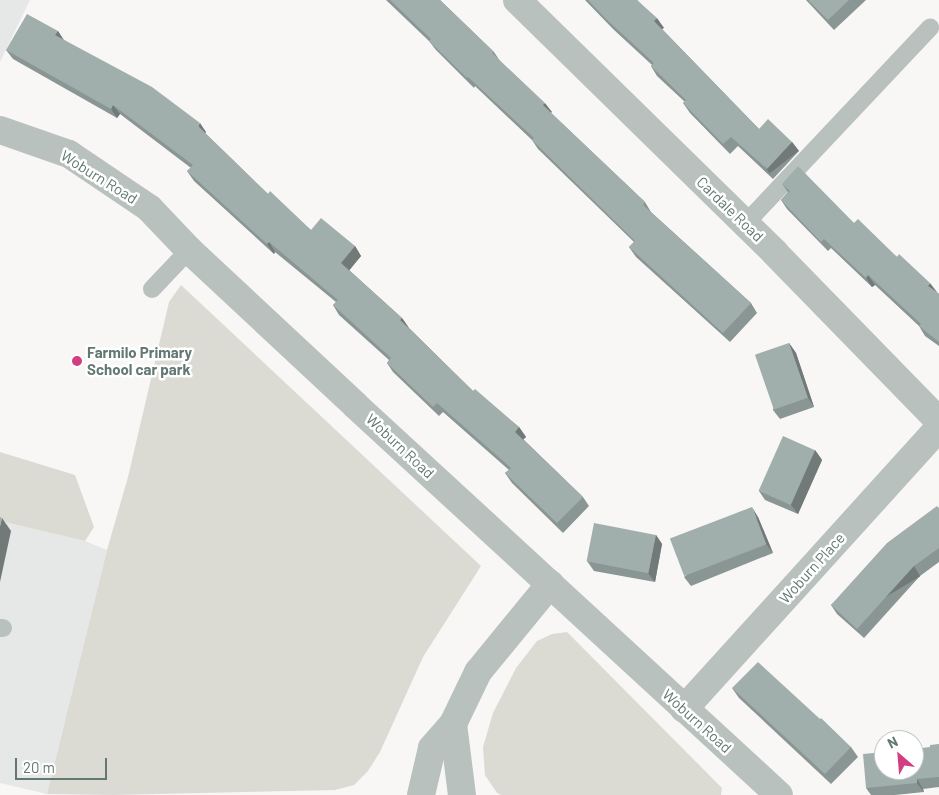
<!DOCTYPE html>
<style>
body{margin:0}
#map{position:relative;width:939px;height:795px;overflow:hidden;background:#f8f7f6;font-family:Barlow,sans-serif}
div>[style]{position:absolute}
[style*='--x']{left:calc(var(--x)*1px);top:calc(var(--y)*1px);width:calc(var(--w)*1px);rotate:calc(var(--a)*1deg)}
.built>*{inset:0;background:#e6e7e7}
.green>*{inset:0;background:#dbdad3}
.lane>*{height:18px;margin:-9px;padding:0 9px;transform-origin:9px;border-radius:9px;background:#b9c1bf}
.street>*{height:28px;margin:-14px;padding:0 14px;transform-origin:14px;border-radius:14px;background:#b9c1bf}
.wall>*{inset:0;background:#8a9694}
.shaded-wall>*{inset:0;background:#717a78;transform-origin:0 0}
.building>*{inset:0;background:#a1afac;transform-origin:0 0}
.dots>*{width:14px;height:14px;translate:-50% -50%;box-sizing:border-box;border:2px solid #fff;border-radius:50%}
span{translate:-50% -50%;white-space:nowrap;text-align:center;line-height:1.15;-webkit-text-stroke:5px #fff;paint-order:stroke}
.street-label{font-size:15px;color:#627873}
.poi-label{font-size:15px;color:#627873;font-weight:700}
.left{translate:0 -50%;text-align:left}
.north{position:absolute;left:874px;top:730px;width:50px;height:50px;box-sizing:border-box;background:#fff;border:1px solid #c0c9c7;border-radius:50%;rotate:333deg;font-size:14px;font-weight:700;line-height:20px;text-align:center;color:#627873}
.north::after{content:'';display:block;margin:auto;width:18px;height:22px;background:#d13e82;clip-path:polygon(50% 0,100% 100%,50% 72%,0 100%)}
.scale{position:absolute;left:15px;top:758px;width:92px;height:22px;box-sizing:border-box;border:2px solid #627873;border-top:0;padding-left:6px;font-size:15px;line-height:18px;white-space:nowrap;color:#627873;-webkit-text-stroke:4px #fff;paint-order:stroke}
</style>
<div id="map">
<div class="built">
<i style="clip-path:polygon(0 0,30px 0,0 62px)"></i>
<i style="clip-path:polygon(0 521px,85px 541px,107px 550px,47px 794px,0 783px)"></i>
</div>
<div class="green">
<i style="clip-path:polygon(181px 285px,481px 566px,423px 657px,380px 752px,368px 771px,354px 785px,335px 790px,113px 795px,47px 794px,107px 550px,128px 477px,169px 302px)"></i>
<i style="clip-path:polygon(0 452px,75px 475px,94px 527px,85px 541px,0 521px)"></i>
<i style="clip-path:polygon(567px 632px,722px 788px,721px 795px,501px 795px,497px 793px,485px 775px,483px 747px,493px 713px,516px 668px,537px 641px,552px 634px)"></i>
</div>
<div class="lane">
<i style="--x:745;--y:224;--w:270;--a:-46.7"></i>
<i style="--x:152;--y:289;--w:54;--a:-46.5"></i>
<i style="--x:0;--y:628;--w:3;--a:0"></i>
</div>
<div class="street">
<i style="--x:517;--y:0;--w:361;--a:44.4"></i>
<i style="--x:775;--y:253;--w:235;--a:45.7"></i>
<i style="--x:0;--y:130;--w:73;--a:19.2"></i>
<i style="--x:69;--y:154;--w:97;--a:34"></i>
<i style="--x:149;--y:208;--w:58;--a:46.4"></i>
<i style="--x:189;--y:250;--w:227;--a:43"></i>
<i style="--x:355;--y:405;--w:576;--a:42.61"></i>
<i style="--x:684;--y:709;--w:379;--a:-47.8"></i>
<i style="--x:453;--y:724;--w:72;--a:82.8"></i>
<i style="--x:421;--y:795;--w:48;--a:-76.8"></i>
<i style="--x:432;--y:748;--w:32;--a:-49"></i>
<i style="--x:453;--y:724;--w:58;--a:-64.3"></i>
<i style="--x:478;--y:672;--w:114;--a:-50.7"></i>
</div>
<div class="wall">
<i style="clip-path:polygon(386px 0,440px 0,494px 52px,500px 61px,552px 112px,551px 113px,645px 202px,651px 212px,751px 303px,757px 313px,730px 342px,636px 257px,629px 247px,634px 242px,538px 149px,532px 140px,475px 86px,474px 88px,436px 50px,429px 41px)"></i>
<i style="clip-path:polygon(585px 0,637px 0,664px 28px,662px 29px,759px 129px,792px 142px,799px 151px,773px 179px,738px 146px,730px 154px,690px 113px,683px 103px,685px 102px,657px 76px,651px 66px,652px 65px,613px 29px)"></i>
<i style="clip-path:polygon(806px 0,866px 0,834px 30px)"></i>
<i style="clip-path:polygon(58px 31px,64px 40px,206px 132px,205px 133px,268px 194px,311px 230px,355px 246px,361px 256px,349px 270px,402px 318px,409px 328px,473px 391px,519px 427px,526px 437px,523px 439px,583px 497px,589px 506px,563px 533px,512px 483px,505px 473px,509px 470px,443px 412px,439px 416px,393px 372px,387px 363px,389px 360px,339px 315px,333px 305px,336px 302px,275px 252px,274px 254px,194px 181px,187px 171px,191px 168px,120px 114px,117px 118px,13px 59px,6px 50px)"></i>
<i style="clip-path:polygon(782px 184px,854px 223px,897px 257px,939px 294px,939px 346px,925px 336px,919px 326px,875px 285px,872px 287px,831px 248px,828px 251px,787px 209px,781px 200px,788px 192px)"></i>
<i style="clip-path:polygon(789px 343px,796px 353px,814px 407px,780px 419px,773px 410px)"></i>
<i style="clip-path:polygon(815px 450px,822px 460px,798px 514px,765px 500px,759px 491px)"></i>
<i style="clip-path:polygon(939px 508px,939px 562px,920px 576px,864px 638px,837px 614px,831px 605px)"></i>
<i style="clip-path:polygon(758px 517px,773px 553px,691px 586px,684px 577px)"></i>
<i style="clip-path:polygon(656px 535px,662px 544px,655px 582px,594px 571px,587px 561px)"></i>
<i style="clip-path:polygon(732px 688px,851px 747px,858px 757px,831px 784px,739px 698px)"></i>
<i style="clip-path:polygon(939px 744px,939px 787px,923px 789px,924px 792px,895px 795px,871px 795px,866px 788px,930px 747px)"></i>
</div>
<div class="shaded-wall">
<i style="left:657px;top:18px;width:12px;height:4px;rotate:55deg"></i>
<i style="clip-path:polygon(58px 31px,64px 41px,55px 35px)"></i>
<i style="left:545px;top:103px;width:11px;height:3px;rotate:52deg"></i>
<i style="clip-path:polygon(113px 105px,120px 114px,117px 118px,111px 109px)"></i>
<i style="clip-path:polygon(200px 123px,206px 132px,204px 135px,198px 126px)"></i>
<i style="left:792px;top:142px;width:11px;height:37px;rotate:52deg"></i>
<i style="clip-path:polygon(269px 242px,275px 252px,274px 254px,267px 244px)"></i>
<i style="clip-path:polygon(355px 246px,361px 256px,348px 272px,341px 263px)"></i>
<i style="clip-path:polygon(868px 275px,875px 285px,872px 287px,866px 278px)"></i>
<i style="clip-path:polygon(930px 283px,937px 292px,928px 286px)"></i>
<i style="clip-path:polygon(402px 318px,409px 328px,400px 320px)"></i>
<i style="clip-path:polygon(789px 343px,796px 353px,814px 407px,808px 398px)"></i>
<i style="clip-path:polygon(519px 427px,526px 437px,522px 441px,515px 432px)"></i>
<i style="clip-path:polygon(815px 450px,822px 460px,798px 514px,791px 505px)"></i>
<i style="clip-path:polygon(752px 507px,758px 517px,773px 553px,766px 544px)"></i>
<i style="clip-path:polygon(2px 518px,11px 531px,0 582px,0 526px)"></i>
<i style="clip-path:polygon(656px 535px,662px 544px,655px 582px,648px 573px)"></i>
<i style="left:914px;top:566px;width:12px;height:85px;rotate:59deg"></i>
<i style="clip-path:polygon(917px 779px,923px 789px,924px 792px,917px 783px)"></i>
</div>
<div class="building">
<i style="clip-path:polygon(390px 0,440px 0,494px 52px,492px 53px,545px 103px,543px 105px,645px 202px,643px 205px,751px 303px,723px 333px,629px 247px,635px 241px,532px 140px,534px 138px,468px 77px,467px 78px,429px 41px,431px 39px)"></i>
<i style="clip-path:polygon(588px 0,637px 0,657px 18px,654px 21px,759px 129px,768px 119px,792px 142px,767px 169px,731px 137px,723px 144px,683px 103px,686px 100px,651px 66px,654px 63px,606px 19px)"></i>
<i style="clip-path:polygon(808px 0,849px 0,828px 20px)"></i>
<i style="clip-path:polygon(27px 14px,58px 31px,55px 35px,152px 87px,200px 123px,198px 126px,268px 194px,270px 191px,311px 230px,321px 218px,355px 246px,341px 263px,402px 318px,400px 320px,473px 391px,475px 389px,519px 427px,515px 432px,583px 497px,557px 523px,505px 473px,511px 468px,437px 403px,433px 407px,387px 363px,391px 358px,333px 305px,338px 300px,269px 242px,267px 244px,187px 171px,193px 165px,113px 105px,111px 109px,6px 50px)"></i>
<i style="clip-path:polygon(798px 166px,854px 223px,858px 219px,897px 257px,899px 254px,930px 283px,928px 286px,939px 294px,939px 342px,919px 326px,921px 324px,868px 275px,866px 278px,824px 239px,821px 242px,781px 200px,790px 191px,782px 184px)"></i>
<i style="left:789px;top:343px;width:58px;height:36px;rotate:71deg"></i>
<i style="left:783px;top:436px;width:35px;height:60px;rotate:24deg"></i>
<i style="clip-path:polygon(937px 506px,939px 508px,939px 548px,914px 566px,857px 629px,831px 605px,887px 543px)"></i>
<i style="left:752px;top:507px;width:40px;height:88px;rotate:69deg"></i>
<i style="clip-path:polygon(0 517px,2px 518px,0 526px)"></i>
<i style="left:594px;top:523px;width:63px;height:39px;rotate:11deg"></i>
<i style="clip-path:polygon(758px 662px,820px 719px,821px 718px,851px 747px,825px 774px,732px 688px)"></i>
<i style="clip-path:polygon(939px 744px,939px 777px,917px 779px,917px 783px,866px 788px,863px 754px,884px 752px,884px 770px,914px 770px,914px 749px,930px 747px,930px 745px)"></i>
</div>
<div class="dots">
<i style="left:77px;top:361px;background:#d13e82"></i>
</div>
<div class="street-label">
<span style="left:99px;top:177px;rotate:32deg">Woburn Road</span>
<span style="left:730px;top:209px;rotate:44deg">Cardale Road</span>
<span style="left:400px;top:446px;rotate:43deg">Woburn Road</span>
<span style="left:812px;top:568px;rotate:-48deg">Woburn Place</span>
<span style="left:697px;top:721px;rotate:42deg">Woburn Road</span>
</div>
<div class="poi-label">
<span class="left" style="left:87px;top:361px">Farmilo Primary<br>School car park</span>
</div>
<div class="north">N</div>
<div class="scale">20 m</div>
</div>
